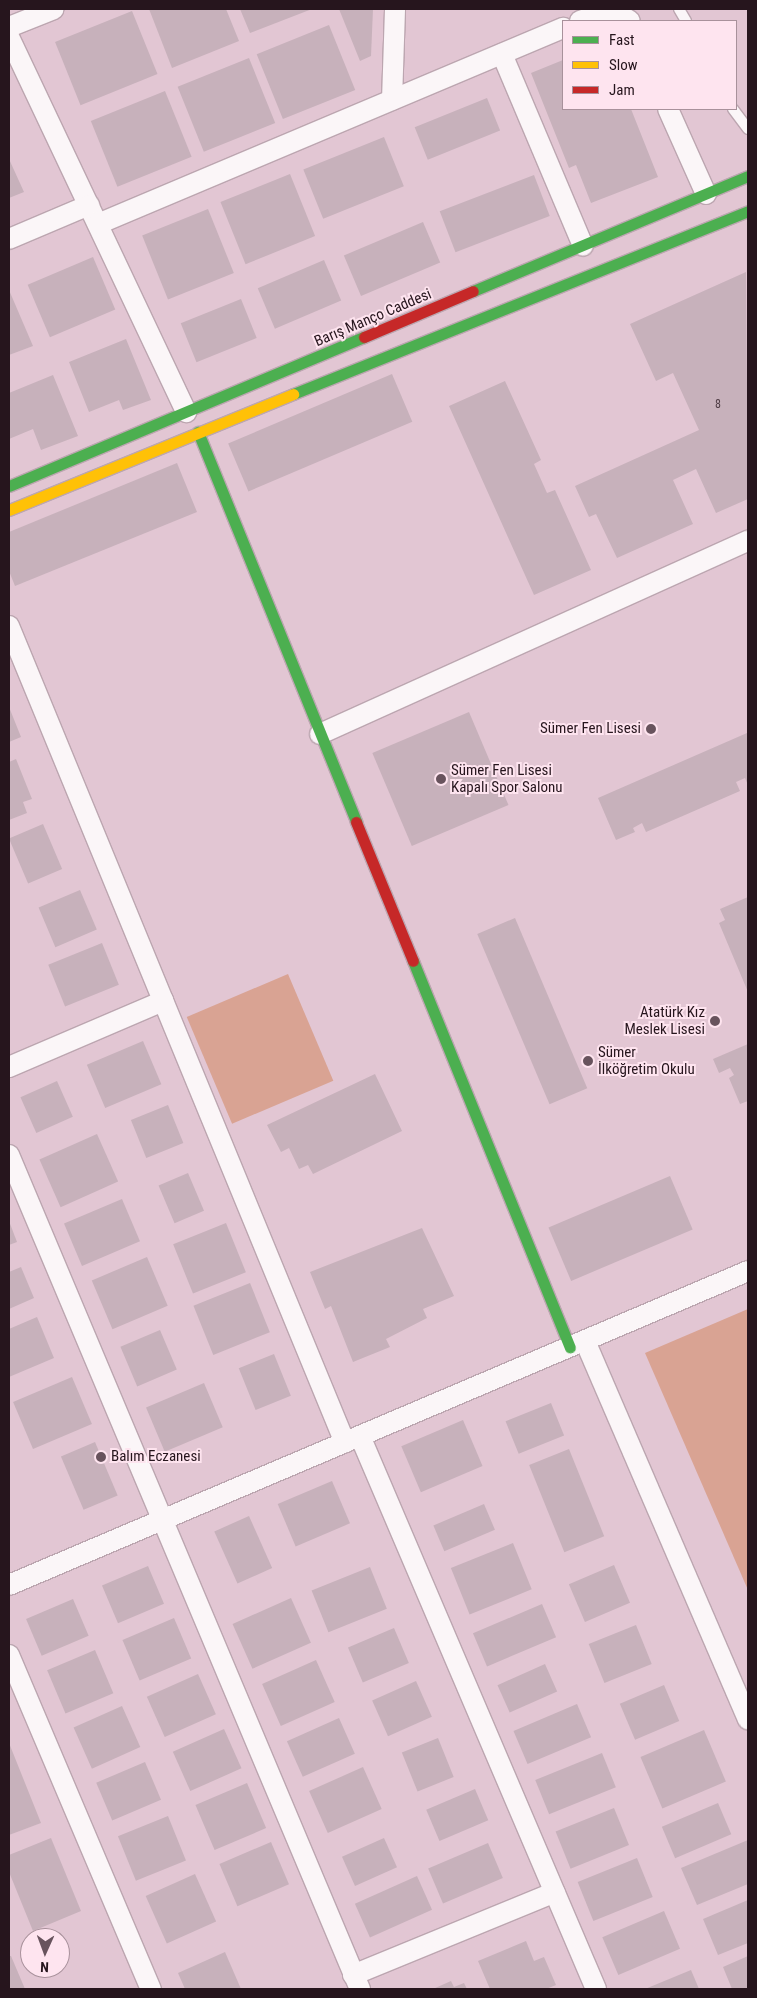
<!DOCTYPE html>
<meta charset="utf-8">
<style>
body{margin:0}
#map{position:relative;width:757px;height:1998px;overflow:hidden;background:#e2c6d3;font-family:"Roboto Condensed",sans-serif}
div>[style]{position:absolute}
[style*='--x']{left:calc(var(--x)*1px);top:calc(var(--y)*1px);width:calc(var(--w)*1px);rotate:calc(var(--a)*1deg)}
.green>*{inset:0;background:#d9a393;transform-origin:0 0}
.building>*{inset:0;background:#c7b1bb;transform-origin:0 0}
.roads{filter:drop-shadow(1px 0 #bca6b0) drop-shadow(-1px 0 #bca6b0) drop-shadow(0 1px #bca6b0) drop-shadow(0 -1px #bca6b0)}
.lane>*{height:10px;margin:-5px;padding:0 5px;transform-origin:5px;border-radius:5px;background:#fbf6f8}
.street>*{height:20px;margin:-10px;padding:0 10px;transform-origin:10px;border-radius:10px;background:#fbf6f8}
.fast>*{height:11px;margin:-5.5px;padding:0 5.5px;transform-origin:5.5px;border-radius:5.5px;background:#4caf50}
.slow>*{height:11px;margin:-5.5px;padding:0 5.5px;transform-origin:5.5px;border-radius:5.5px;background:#ffc107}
.jam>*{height:11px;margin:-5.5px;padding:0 5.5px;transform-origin:5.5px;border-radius:5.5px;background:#c62828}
.dots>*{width:14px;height:14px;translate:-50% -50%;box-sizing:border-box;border:2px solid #fee4ef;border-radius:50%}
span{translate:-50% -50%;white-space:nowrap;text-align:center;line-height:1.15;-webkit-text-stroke:4px #fee4ef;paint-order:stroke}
.number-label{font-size:12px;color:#503e46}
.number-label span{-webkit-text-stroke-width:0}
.street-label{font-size:15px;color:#26151d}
.poi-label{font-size:15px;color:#26151d}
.right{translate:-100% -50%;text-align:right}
.left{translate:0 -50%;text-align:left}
.frame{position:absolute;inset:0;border:10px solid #26151d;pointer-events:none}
.legend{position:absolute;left:562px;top:20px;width:175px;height:90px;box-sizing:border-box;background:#fee4ef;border:1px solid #a8919b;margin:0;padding:6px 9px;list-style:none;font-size:15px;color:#26151d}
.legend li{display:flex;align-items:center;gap:10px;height:25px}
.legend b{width:25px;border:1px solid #a8919b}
.north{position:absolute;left:20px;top:1928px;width:50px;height:50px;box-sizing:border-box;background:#fee4ef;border:1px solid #a8919b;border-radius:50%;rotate:182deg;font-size:14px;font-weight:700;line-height:20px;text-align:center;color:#26151d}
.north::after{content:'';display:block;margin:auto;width:18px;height:22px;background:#68535d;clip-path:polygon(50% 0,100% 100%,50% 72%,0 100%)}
</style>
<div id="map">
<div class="green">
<i style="left:288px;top:974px;width:116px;height:110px;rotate:67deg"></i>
<i style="clip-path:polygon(748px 1309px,748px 1590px,645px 1353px)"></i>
</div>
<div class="building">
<i style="clip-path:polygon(149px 9px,226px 9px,239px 41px,172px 68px)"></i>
<i style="clip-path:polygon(240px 9px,312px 9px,250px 33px)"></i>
<i style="clip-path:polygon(339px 9px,373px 9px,371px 56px,360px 61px)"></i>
<i style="left:132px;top:11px;width:68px;height:83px;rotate:68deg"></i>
<i style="left:329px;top:25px;width:70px;height:78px;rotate:68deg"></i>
<i style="left:249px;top:58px;width:70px;height:77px;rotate:68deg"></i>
<i style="clip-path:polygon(563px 60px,563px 109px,631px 109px,658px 177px,591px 203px,576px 165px,569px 168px,531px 73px)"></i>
<i style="left:165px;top:91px;width:71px;height:80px;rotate:68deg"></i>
<i style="left:487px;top:98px;width:35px;height:78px;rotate:68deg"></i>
<i style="left:384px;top:137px;width:53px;height:87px;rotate:68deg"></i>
<i style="clip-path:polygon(9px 159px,24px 192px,9px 198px)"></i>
<i style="left:290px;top:174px;width:67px;height:75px;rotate:68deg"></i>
<i style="left:534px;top:175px;width:44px;height:101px;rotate:69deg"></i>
<i style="left:208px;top:209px;width:69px;height:71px;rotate:68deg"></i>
<i style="left:423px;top:222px;width:44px;height:86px;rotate:67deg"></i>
<i style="left:93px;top:257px;width:57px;height:71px;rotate:67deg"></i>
<i style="left:324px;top:260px;width:44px;height:72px;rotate:67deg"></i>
<i style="clip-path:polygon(746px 272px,748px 499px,716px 513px,696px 469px,673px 480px,693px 524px,617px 558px,596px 514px,589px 517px,575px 486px,699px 430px,673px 373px,656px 381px,630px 324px)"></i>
<i style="clip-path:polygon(9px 290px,33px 346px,9px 355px)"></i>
<i style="left:241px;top:299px;width:42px;height:65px;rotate:68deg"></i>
<i style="clip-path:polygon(126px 339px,151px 400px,123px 410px,119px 400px,89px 412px,69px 362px)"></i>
<i style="left:392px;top:374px;width:52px;height:178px;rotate:67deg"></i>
<i style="clip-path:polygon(53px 375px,78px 436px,41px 450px,33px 429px,9px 439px,9px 393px)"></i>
<i style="clip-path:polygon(505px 381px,541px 460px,534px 464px,547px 493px,555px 490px,591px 570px,534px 595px,449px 406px)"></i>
<i style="clip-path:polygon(177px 463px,197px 512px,15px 586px,9px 571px,9px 532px)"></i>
<i style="clip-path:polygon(9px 707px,21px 737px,9px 742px)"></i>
<i style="left:469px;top:712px;width:101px;height:105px;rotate:67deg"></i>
<i style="clip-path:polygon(747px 733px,748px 785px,745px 778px,736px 782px,740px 791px,646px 832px,642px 823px,633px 828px,635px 832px,616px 840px,598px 798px)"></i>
<i style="clip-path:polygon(16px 759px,32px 799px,23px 802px,27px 813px,9px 820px,9px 762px)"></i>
<i style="left:43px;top:824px;width:49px;height:37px;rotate:67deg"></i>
<i style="left:80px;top:890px;width:43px;height:45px;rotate:67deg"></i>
<i style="clip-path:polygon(748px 897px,748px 992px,719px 923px,725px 920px,720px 909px)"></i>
<i style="left:515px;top:918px;width:185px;height:41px;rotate:67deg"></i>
<i style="left:102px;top:943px;width:45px;height:58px;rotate:68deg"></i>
<i style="left:143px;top:1041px;width:47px;height:61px;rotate:67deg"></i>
<i style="clip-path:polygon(748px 1044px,748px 1101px,740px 1104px,729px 1078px,734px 1075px,730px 1068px,719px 1073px,713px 1059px)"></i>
<i style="clip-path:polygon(375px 1074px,402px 1131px,313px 1174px,308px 1165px,299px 1169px,289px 1148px,281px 1152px,267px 1125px)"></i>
<i style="left:57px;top:1081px;width:39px;height:40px;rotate:66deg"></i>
<i style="left:168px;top:1105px;width:41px;height:40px;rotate:68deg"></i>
<i style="left:97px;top:1134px;width:52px;height:63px;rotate:66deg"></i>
<i style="left:188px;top:1173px;width:41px;height:32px;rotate:67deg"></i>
<i style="left:670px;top:1176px;width:58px;height:132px;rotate:67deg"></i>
<i style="left:122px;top:1199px;width:46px;height:63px;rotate:67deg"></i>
<i style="clip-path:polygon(9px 1221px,17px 1242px,9px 1245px)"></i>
<i style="left:226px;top:1223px;width:53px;height:57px;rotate:68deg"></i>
<i style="clip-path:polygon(422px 1228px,454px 1296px,423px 1309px,427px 1318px,386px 1339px,390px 1347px,353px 1362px,331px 1306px,325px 1309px,310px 1272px)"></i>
<i style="left:147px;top:1257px;width:53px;height:60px;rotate:67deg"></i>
<i style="clip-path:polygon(21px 1267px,34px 1298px,9px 1309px,9px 1272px)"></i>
<i style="left:250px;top:1283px;width:53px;height:61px;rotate:68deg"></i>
<i style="clip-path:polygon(37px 1317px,54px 1358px,9px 1377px,9px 1329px)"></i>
<i style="left:160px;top:1330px;width:43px;height:43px;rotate:67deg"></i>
<i style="left:274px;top:1354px;width:45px;height:38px;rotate:68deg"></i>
<i style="left:72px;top:1377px;width:51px;height:64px;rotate:67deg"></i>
<i style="left:204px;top:1383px;width:48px;height:63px;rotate:67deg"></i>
<i style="left:551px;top:1403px;width:35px;height:49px;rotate:68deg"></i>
<i style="left:463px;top:1420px;width:50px;height:67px;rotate:67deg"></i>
<i style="left:95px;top:1442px;width:58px;height:37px;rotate:67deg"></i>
<i style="left:569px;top:1449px;width:94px;height:43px;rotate:68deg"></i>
<i style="left:332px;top:1481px;width:46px;height:59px;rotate:67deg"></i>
<i style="left:484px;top:1504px;width:28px;height:55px;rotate:67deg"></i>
<i style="left:249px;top:1516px;width:57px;height:38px;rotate:66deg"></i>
<i style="left:513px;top:1543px;width:50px;height:67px;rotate:68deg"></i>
<i style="left:614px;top:1565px;width:41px;height:49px;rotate:67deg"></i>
<i style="left:148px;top:1566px;width:41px;height:50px;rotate:67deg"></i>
<i style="left:370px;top:1567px;width:45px;height:63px;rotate:68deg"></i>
<i style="left:291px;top:1598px;width:49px;height:64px;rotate:66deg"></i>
<i style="left:73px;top:1599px;width:40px;height:51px;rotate:67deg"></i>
<i style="left:542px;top:1604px;width:36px;height:75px;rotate:67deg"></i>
<i style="left:174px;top:1618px;width:44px;height:56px;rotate:67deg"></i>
<i style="left:636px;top:1625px;width:42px;height:51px;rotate:68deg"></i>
<i style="left:394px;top:1628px;width:38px;height:50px;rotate:67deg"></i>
<i style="left:95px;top:1650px;width:47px;height:52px;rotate:67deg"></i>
<i style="left:316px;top:1660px;width:46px;height:59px;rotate:66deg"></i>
<i style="left:545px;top:1664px;width:30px;height:52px;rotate:66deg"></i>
<i style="left:198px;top:1674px;width:44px;height:56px;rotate:66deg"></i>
<i style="left:416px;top:1681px;width:39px;height:48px;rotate:66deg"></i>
<i style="left:664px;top:1685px;width:39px;height:48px;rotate:67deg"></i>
<i style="left:577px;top:1704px;width:36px;height:69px;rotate:67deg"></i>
<i style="left:122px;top:1706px;width:45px;height:53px;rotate:66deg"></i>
<i style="left:339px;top:1718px;width:39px;height:57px;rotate:66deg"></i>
<i style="left:224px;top:1729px;width:43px;height:56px;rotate:66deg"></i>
<i style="left:704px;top:1730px;width:56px;height:69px;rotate:67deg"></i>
<i style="left:438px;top:1738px;width:42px;height:39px;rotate:68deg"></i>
<i style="clip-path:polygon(9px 1743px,41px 1823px,9px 1835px)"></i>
<i style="left:602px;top:1753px;width:37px;height:72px;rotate:68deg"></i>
<i style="left:145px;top:1762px;width:41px;height:53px;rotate:67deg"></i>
<i style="left:363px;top:1767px;width:46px;height:59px;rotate:66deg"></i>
<i style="left:247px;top:1783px;width:49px;height:56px;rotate:67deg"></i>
<i style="left:475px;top:1789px;width:34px;height:53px;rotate:67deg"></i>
<i style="left:718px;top:1803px;width:34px;height:61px;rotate:67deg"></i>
<i style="left:614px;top:1808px;width:40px;height:63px;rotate:68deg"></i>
<i style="left:168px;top:1816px;width:48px;height:54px;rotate:68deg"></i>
<i style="clip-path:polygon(51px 1838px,81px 1911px,33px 1931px,9px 1872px,9px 1855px)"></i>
<i style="left:384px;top:1838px;width:32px;height:46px;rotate:66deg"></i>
<i style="clip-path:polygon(748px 1840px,748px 1884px,697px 1905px,681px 1868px)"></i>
<i style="left:271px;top:1842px;width:46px;height:56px;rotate:67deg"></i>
<i style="left:488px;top:1843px;width:38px;height:65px;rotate:67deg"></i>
<i style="left:637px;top:1858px;width:42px;height:64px;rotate:68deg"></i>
<i style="left:195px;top:1874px;width:52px;height:54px;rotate:66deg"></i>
<i style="left:417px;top:1876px;width:37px;height:68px;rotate:66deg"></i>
<i style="clip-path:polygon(748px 1900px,748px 1943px,718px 1955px,703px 1919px)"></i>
<i style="left:664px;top:1911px;width:41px;height:67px;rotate:67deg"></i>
<i style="clip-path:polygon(526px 1941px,534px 1961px,544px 1957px,556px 1985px,546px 1989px,490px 1989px,478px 1961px)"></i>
<i style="clip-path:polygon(225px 1952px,241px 1989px,185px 1989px,178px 1973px)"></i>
<i style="clip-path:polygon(9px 1956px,11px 1956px,25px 1989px,9px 1989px)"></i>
<i style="clip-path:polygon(748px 1956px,748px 1989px,732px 1989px,723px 1967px)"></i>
<i style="clip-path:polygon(691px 1970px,699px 1989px,645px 1989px)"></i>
<i style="clip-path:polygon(451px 1981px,454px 1987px,464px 1983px,467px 1989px,433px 1989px)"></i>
</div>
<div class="roads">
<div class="lane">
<i style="--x:679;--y:9;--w:14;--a:60"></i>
<i style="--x:733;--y:109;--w:25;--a:53"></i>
</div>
<div class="street">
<i style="--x:580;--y:21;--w:28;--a:-19"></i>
<i style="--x:606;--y:12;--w:16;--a:14"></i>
<i style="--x:622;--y:16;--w:9;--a:32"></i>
<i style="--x:9;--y:27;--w:48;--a:-21.8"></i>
<i style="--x:9;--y:37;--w:415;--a:64.7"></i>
<i style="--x:502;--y:54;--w:208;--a:67.1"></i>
<i style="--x:392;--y:100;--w:91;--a:-88.1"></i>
<i style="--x:668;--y:109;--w:93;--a:65.9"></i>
<i style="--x:98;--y:224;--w:505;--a:-22.86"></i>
<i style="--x:9;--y:239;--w:87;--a:-23"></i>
<i style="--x:9;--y:626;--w:883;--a:67.64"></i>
<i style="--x:320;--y:734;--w:470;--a:-24.3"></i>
<i style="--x:9;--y:1067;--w:168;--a:-23.2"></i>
<i style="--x:9;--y:1155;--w:905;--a:67.18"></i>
<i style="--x:585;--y:1341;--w:412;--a:66.7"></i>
<i style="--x:360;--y:1436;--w:601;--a:66.89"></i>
<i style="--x:9;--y:1585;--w:803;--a:-23.02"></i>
<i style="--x:9;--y:1655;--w:363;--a:67"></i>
<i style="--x:353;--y:1975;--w:218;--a:-22.3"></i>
</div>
<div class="fast">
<i style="--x:473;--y:291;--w:298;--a:-22.7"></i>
<i style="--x:293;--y:394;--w:490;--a:-21.9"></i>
<i style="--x:198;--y:432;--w:421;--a:67.9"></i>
<i style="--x:9;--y:486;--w:385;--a:-22.8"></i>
<i style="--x:413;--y:961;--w:417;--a:67.9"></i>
</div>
<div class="slow">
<i style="--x:9;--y:510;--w:307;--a:-22.2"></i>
</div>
<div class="jam">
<i style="--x:364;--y:337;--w:118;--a:-22.9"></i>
<i style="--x:356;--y:822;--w:150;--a:67.7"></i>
</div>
</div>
<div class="dots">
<i style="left:651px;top:729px;background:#68535d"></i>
<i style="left:441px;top:779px;background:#68535d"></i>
<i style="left:715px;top:1021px;background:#68535d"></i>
<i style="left:588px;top:1061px;background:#68535d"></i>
<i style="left:101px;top:1457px;background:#68535d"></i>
</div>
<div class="number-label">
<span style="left:718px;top:405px">8</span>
</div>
<div class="street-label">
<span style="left:373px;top:318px;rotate:-23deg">Barış Manço Caddesi</span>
</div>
<div class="poi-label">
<span class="right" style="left:641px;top:729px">Sümer Fen Lisesi</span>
<span class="left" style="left:451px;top:779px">Sümer Fen Lisesi<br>Kapalı Spor Salonu</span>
<span class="right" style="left:705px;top:1021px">Atatürk Kız<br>Meslek Lisesi</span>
<span class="left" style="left:598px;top:1061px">Sümer<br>İlköğretim Okulu</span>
<span class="left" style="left:111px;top:1457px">Balım Eczanesi</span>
</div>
<div class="frame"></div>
<ul class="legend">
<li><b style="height:6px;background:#4caf50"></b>Fast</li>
<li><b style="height:6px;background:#ffc107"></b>Slow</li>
<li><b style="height:6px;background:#c62828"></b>Jam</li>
</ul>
<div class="north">N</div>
</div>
